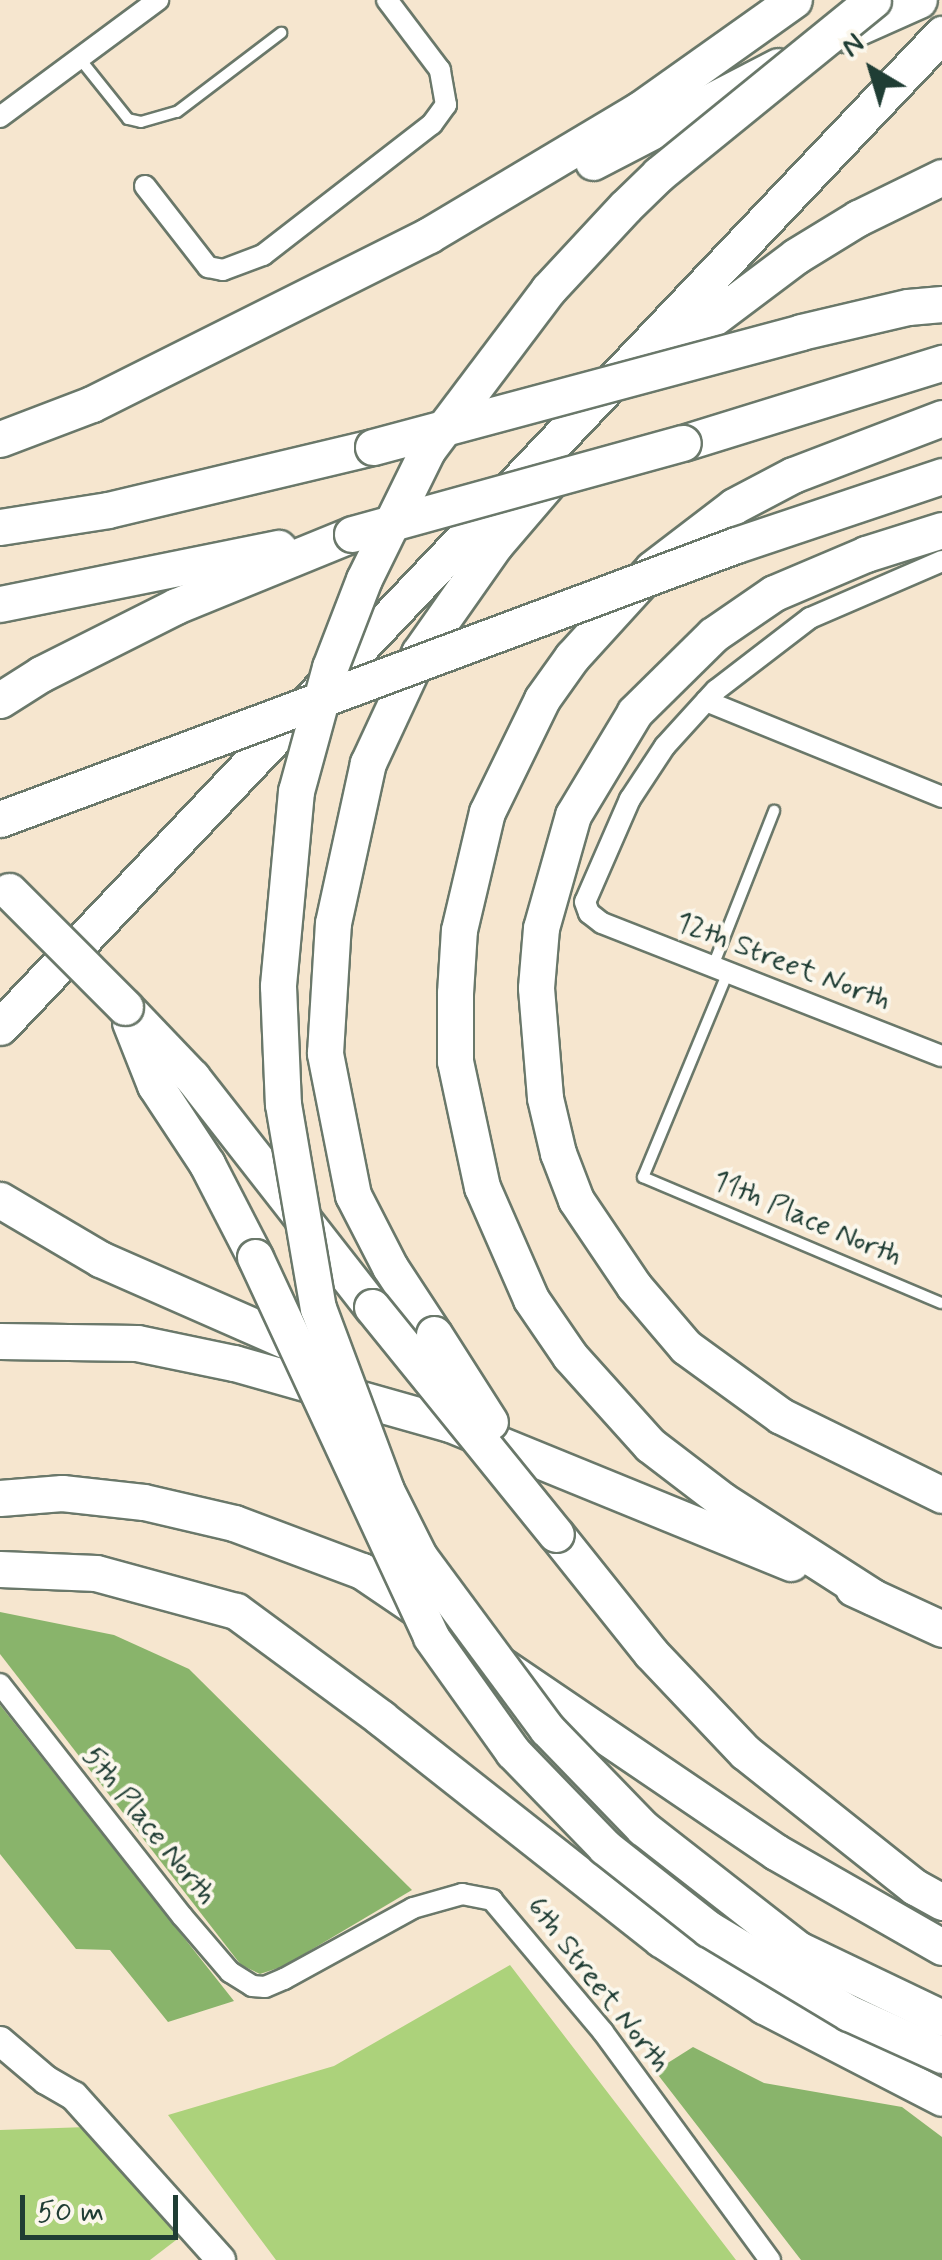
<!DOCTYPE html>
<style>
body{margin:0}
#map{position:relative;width:942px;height:2260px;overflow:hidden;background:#f6e6cf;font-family:Mynerve,sans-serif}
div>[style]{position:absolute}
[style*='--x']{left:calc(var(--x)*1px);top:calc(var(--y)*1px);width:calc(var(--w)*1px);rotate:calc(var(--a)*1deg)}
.green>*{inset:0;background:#acd27b}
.forest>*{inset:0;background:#89b46b}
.roads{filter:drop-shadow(2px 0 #6a786a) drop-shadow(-2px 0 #6a786a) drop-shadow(0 2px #6a786a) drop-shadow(0 -2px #6a786a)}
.lane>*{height:10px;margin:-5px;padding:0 5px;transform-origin:5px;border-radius:5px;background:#fff}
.street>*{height:20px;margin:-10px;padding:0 10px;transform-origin:10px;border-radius:10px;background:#fff}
.secondary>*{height:28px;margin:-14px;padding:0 14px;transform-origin:14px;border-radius:14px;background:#fff}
.highway>*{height:35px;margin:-17.5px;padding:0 17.5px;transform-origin:17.5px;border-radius:17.5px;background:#fff}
.bridges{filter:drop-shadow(2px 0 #6a786a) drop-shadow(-2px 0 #6a786a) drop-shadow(0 2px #6a786a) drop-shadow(0 -2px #6a786a)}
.highway-bridge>*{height:35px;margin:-17.5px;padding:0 17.5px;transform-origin:17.5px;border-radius:17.5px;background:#fff}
span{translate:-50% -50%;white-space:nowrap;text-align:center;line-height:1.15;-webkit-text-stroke:8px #fbf7ec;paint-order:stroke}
.street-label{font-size:30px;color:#1f3d34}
.north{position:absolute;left:822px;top:20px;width:100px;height:100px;-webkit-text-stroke:8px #fbf7ec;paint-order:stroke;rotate:322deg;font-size:28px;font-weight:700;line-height:40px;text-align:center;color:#1f3d34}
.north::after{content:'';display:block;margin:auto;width:35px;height:45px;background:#1f3d34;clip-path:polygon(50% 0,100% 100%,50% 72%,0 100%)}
.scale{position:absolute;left:20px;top:2195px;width:158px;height:45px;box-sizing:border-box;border:5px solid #1f3d34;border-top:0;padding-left:12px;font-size:30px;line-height:35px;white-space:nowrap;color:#1f3d34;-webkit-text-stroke:8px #fbf7ec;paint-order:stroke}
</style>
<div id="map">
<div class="green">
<i style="clip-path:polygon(510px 1965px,736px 2260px,276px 2260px,168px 2115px,334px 2066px)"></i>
<i style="clip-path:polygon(87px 2127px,180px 2237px,150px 2260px,0 2260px,0 2130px)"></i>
</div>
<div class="forest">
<i style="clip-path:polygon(0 1612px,114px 1635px,189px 1669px,412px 1890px,284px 1966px,260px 1974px,241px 1965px,0 1654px)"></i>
<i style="clip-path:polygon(0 1705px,234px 2001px,168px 2022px,110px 1950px,76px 1949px,0 1854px)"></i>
<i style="clip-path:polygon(693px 2047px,764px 2083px,902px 2107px,942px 2137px,942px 2260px,801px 2260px,655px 2071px)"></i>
</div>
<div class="roads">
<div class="lane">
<i style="--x:80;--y:59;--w:77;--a:51.3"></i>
<i style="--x:128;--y:119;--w:13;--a:13"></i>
<i style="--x:141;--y:122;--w:37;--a:-16"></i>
<i style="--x:177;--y:112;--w:131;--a:-37.2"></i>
<i style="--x:713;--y:966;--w:167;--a:-68.5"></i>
<i style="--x:728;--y:972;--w:222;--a:112.5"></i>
<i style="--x:643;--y:1177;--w:324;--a:22.9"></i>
</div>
<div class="street">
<i style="--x:0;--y:117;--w:197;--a:-36.5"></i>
<i style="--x:145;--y:186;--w:103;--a:52.1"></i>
<i style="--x:208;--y:267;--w:15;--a:11"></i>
<i style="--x:223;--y:270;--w:43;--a:-20.6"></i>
<i style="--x:263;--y:255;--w:214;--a:-37.8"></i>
<i style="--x:432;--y:124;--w:24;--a:-54"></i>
<i style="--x:446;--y:105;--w:36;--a:-100"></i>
<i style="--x:440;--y:70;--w:88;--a:-127.1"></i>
<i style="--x:942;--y:561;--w:144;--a:156.6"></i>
<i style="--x:810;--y:618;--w:118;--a:142.5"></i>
<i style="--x:716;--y:690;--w:76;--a:132.3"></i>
<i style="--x:665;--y:746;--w:64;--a:123.4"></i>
<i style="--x:630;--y:799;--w:112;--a:113.6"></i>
<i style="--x:585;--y:902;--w:12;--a:70"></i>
<i style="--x:589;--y:913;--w:16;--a:38"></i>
<i style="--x:602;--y:923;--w:365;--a:21.4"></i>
<i style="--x:706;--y:701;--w:255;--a:22.1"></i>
<i style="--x:0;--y:1684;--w:295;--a:51.9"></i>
<i style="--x:182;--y:1916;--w:74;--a:49.4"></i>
<i style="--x:230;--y:1972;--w:26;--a:32"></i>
<i style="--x:252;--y:1986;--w:13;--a:4"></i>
<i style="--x:265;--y:1987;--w:21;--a:-23"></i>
<i style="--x:284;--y:1979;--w:147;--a:-28.8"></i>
<i style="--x:413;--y:1908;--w:51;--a:-15.9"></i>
<i style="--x:462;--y:1894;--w:31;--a:11"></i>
<i style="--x:492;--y:1900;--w:172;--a:49.9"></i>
<i style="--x:603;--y:2032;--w:283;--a:53.8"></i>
</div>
<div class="secondary">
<i style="--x:0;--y:2041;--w:60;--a:40.3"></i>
<i style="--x:46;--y:2080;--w:32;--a:30"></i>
<i style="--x:74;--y:2096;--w:220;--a:48.1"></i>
</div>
<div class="highway">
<i style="--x:843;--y:34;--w:83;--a:-24.1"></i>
<i style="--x:593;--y:162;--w:208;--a:-27.4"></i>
<i style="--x:663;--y:356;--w:166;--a:-36.9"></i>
<i style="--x:796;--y:256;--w:73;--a:-31.5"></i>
<i style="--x:858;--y:218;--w:93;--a:-26"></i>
<i style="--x:0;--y:439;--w:98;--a:-20.8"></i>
<i style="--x:92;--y:404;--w:377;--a:-26.6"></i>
<i style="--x:429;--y:235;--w:244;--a:-30.8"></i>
<i style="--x:639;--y:110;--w:190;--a:-35.4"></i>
<i style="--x:683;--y:443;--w:271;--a:-17.2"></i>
<i style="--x:0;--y:527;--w:109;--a:-8.9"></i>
<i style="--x:108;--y:510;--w:272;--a:-13.4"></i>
<i style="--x:942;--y:530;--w:80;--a:162.5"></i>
<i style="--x:866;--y:554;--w:100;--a:157"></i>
<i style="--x:774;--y:593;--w:74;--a:145.5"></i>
<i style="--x:713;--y:635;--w:110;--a:135.4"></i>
<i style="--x:635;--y:712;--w:120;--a:121"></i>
<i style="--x:573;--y:815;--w:117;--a:105.8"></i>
<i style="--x:541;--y:928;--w:60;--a:94.8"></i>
<i style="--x:536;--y:988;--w:110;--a:85.3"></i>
<i style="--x:545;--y:1098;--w:57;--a:76.7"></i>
<i style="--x:558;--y:1153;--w:50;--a:69"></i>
<i style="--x:576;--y:1200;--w:104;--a:56"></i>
<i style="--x:634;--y:1286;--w:80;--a:49.6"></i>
<i style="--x:686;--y:1347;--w:117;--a:36"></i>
<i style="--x:781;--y:1416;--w:179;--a:26.1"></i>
<i style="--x:0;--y:604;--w:284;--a:-11.4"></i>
<i style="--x:0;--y:700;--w:49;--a:-32.4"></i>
<i style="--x:41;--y:674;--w:151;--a:-26.7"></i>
<i style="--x:176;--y:606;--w:190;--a:-22.2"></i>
<i style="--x:125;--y:1007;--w:97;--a:46.3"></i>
<i style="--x:192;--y:1077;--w:292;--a:52"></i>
<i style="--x:130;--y:1022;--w:68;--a:68.4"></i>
<i style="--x:155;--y:1085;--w:95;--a:56.6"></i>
<i style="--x:207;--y:1164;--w:105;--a:62.7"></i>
<i style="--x:0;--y:1027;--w:1369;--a:-46.51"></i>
<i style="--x:0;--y:1200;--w:116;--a:30.5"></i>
<i style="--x:100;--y:1259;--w:236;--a:23.7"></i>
<i style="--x:434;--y:1334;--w:80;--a:-123.3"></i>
<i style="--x:390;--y:1267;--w:81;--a:-117.2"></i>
<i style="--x:353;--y:1195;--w:145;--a:-101.2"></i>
<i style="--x:325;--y:1053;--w:130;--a:-86.5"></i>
<i style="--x:333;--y:923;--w:164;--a:-77.7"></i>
<i style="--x:368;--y:763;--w:121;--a:-65.1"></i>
<i style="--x:419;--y:653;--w:132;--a:-54.9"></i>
<i style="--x:495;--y:545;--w:89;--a:-49.5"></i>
<i style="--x:0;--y:1341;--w:137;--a:0.8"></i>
<i style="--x:137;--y:1343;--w:99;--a:11.7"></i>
<i style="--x:234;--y:1363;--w:224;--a:15.8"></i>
<i style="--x:450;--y:1424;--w:368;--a:22.2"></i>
<i style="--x:0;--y:1498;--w:62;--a:-4.6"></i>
<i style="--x:62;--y:1493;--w:82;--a:6.3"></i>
<i style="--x:144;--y:1502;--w:92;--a:13.1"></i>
<i style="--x:234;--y:1523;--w:137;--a:20.6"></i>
<i style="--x:362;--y:1571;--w:500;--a:34.17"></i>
<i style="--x:776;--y:1852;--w:191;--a:29.8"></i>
<i style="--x:556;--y:1534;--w:152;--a:51.4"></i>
<i style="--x:651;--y:1653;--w:137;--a:46.5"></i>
<i style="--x:745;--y:1752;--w:217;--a:38.5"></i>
<i style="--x:915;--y:1887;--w:31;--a:29"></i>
<i style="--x:0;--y:1569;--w:96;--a:2.4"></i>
<i style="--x:96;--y:1573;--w:145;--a:15.2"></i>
<i style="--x:236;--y:1611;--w:180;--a:36.4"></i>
<i style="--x:381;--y:1718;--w:357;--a:38.3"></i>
<i style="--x:661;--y:1939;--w:123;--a:33"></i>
<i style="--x:764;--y:2006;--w:200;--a:27.3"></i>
<i style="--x:853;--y:1588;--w:98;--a:24.7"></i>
<i style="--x:873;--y:1597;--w:179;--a:-147.3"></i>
<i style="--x:722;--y:1500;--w:91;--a:-142.6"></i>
<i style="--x:650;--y:1445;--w:120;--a:-132"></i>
<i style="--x:570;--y:1356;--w:69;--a:-124.4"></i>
<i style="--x:531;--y:1299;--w:122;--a:-113.6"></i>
<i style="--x:482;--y:1187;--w:129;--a:-102.1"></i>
<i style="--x:455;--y:1061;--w:68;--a:-90"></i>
<i style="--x:455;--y:993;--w:63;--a:-86.4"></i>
<i style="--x:459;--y:930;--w:121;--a:-76.7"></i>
<i style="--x:487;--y:812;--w:126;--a:-64"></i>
<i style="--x:542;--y:699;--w:52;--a:-54.5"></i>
<i style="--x:572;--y:657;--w:119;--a:-47.7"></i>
<i style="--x:652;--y:569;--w:103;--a:-37.5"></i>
<i style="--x:734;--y:506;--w:67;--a:-27.7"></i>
<i style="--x:793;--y:475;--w:160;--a:-20.9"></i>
</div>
</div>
<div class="bridges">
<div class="highway-bridge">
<i style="--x:873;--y:0;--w:276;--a:140.9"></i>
<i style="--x:659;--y:174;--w:47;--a:135.9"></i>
<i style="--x:625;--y:207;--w:113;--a:132.9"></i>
<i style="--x:548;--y:290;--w:199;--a:127"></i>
<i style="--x:428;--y:449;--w:145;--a:116.2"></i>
<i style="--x:364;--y:579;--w:94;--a:111.1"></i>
<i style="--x:330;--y:667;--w:129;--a:105.3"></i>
<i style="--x:296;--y:791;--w:196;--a:95.3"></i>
<i style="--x:278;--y:986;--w:118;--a:87.6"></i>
<i style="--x:283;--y:1104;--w:207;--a:80.3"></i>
<i style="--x:318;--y:1308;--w:194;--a:69.5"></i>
<i style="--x:386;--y:1490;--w:74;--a:63.4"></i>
<i style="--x:419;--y:1556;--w:215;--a:53.5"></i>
<i style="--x:547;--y:1729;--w:138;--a:45.9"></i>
<i style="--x:643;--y:1828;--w:197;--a:38"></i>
<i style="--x:798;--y:1949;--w:160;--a:25.6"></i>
<i style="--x:373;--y:447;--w:443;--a:-15"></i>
<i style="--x:801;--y:332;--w:110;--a:-13.2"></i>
<i style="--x:908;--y:307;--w:34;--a:-5"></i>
<i style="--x:352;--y:534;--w:343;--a:-15.4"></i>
<i style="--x:0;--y:819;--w:785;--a:-20.42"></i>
<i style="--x:736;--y:545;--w:217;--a:-18.5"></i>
<i style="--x:9;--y:891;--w:164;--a:45"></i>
<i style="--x:255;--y:1257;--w:419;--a:65.1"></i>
<i style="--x:431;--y:1637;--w:141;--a:54.5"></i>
<i style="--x:513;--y:1752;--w:132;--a:45.9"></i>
<i style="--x:605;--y:1847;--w:132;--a:38.3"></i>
<i style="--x:709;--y:1929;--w:163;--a:31"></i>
<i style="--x:849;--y:2013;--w:102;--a:24.3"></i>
<i style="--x:372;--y:1307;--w:292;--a:51"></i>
<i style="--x:434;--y:1334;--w:104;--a:57.5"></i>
</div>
</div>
<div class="street-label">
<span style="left:783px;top:962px;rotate:21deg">12th Street North</span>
<span style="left:807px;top:1219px;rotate:23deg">11th Place North</span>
<span style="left:149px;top:1826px;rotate:51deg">5th Place North</span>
<span style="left:598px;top:1985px;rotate:52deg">6th Street North</span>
</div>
<div class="north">N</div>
<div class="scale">50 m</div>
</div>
